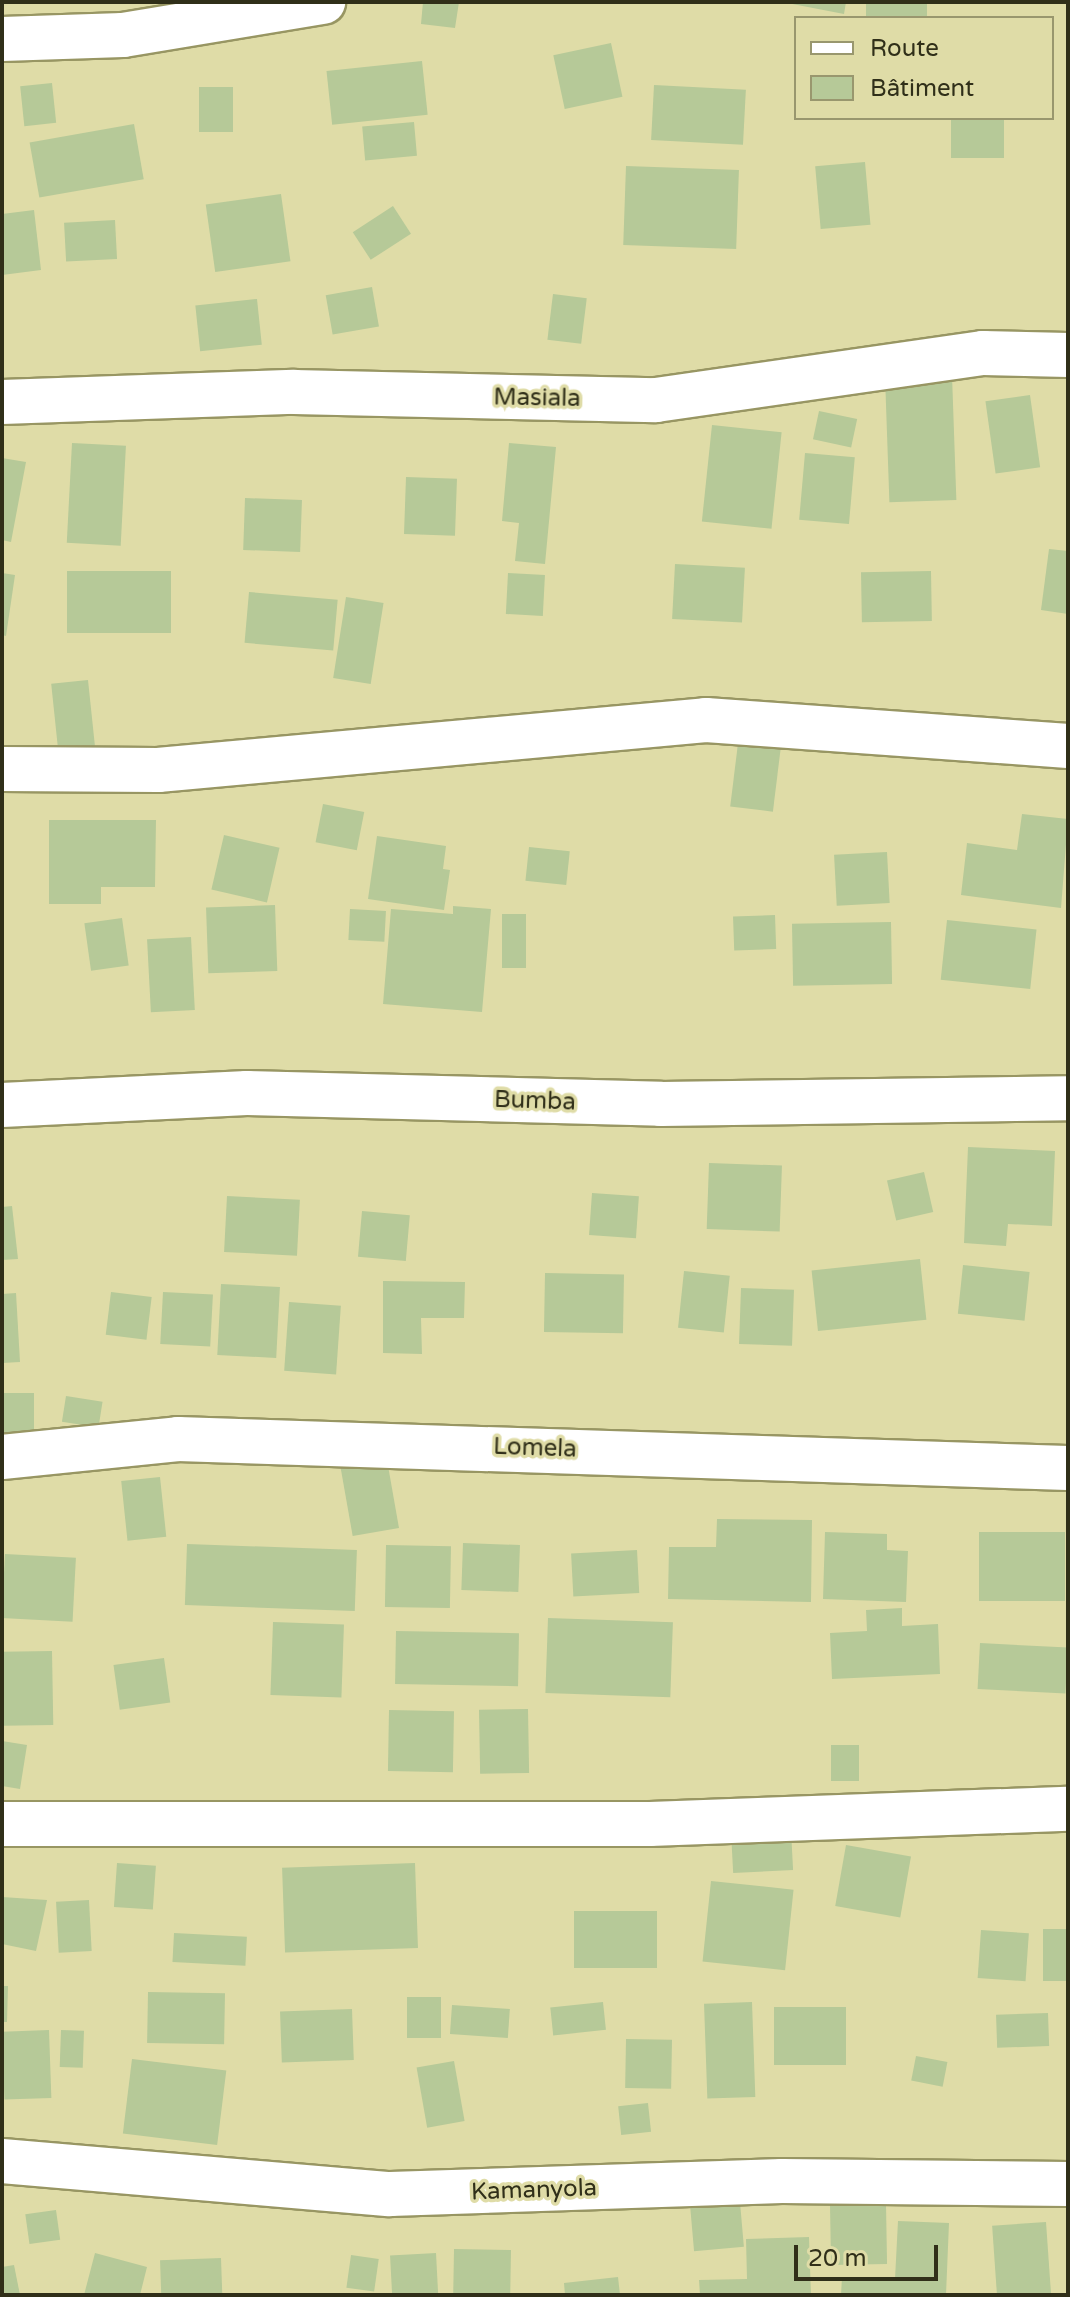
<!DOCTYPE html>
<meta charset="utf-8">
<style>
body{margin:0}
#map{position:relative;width:1070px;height:2297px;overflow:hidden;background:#dfdca7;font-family:"Varela Round",sans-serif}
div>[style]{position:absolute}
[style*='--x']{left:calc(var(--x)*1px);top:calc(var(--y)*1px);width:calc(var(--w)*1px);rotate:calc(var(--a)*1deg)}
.building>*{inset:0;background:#b6c998;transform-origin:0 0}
.roads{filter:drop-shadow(2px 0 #989663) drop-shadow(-2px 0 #989663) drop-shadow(0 2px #989663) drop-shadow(0 -2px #989663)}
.minor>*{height:44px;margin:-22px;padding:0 22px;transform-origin:22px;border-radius:22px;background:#fff}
span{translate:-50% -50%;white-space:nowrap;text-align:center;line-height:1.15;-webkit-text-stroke:7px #dfdca7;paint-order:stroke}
.street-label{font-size:24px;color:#302f19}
.frame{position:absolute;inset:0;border:4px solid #302f19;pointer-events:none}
.legend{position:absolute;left:794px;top:16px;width:260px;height:104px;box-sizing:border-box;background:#dfdca7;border:2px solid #99976e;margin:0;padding:10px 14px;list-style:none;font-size:24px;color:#302f19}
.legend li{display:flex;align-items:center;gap:16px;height:40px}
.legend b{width:40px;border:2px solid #99976e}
.scale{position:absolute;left:794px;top:2245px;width:144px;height:36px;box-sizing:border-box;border:4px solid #302f19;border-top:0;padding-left:10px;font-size:24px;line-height:28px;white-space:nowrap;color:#302f19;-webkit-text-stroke:6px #dfdca7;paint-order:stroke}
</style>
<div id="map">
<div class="building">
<i style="clip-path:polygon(423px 2px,459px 2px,455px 28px,421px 24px)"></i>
<i style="clip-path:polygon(782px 2px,846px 2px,844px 14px)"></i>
<i style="left:866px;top:2px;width:61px;height:16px"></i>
<i style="left:611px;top:43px;width:55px;height:59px;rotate:78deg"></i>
<i style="left:422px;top:61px;width:54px;height:96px;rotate:84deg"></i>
<i style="left:52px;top:83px;width:40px;height:32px;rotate:84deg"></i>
<i style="left:654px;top:85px;width:92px;height:55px;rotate:3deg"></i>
<i style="left:199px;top:87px;width:34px;height:45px"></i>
<i style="left:951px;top:118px;width:53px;height:40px"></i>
<i style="left:414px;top:122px;width:34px;height:52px;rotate:85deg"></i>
<i style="left:134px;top:124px;width:56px;height:106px;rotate:80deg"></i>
<i style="left:865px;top:162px;width:63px;height:50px;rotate:85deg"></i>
<i style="left:626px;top:166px;width:113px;height:79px;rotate:2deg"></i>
<i style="left:281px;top:194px;width:68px;height:76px;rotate:82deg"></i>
<i style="left:393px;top:206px;width:33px;height:48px;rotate:57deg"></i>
<i style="clip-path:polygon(34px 210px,41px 270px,2px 275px,2px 214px)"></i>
<i style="left:115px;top:220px;width:39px;height:51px;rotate:87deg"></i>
<i style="left:372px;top:287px;width:40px;height:47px;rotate:80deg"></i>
<i style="left:553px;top:294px;width:34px;height:46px;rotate:7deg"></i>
<i style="left:257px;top:299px;width:46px;height:62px;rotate:84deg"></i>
<i style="left:952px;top:375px;width:125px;height:67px;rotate:88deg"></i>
<i style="left:1030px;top:395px;width:73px;height:45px;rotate:82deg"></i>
<i style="left:819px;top:411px;width:39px;height:29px;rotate:12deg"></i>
<i style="left:712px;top:425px;width:70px;height:97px;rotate:6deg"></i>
<i style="left:72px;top:443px;width:54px;height:100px;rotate:3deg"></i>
<i style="clip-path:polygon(509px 443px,556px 447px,545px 564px,515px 561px,519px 523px,502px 521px)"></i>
<i style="left:805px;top:453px;width:50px;height:67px;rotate:5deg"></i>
<i style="clip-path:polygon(2px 458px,26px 462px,11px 542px,2px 540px)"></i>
<i style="left:406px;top:477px;width:51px;height:57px;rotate:2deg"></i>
<i style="left:245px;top:498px;width:57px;height:52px;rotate:2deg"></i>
<i style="clip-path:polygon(1049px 549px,1068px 551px,1068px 614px,1041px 610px)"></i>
<i style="left:675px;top:564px;width:70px;height:55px;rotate:3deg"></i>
<i style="left:171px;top:571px;width:62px;height:104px;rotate:90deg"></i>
<i style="left:931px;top:571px;width:50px;height:70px;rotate:89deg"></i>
<i style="clip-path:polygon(2px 573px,15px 575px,6px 636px,2px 635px)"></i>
<i style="left:508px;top:573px;width:37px;height:41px;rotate:3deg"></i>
<i style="left:249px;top:592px;width:89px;height:51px;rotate:5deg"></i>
<i style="left:346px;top:597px;width:38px;height:82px;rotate:9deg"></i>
<i style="left:88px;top:680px;width:72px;height:37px;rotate:84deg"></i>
<i style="left:739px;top:735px;width:43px;height:72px;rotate:7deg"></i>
<i style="left:323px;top:804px;width:42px;height:39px;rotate:11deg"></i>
<i style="clip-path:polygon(1022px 814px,1068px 819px,1061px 908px,961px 895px,967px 843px,1017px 850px)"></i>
<i style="clip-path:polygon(49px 820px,156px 820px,155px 887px,101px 887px,101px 904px,49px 904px)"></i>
<i style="left:224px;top:835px;width:57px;height:56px;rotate:13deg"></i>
<i style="clip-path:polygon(377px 836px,446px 846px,443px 869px,450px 870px,444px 910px,368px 899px)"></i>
<i style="left:529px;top:847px;width:41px;height:34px;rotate:6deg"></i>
<i style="left:887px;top:852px;width:51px;height:53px;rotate:87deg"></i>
<i style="left:275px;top:905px;width:66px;height:69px;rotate:88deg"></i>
<i style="clip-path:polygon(453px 906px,491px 909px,482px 1012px,383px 1004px,391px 909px,453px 914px)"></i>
<i style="left:350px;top:909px;width:36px;height:31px;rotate:3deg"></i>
<i style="left:502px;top:914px;width:24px;height:54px"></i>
<i style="left:775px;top:915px;width:34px;height:42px;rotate:88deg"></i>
<i style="left:122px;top:918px;width:48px;height:38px;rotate:82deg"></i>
<i style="left:947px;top:920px;width:90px;height:60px;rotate:6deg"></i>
<i style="left:891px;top:922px;width:62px;height:99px;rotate:89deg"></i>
<i style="left:191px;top:937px;width:73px;height:44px;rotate:87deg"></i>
<i style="clip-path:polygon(968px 1147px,1055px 1151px,1052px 1226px,1008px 1224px,1006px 1246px,964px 1243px)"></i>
<i style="left:709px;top:1163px;width:73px;height:66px;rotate:2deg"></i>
<i style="left:924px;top:1172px;width:41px;height:38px;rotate:77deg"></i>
<i style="left:592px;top:1193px;width:47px;height:42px;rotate:4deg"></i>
<i style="left:227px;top:1196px;width:73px;height:56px;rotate:3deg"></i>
<i style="clip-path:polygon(12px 1206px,18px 1259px,2px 1260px,2px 1207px)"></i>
<i style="left:362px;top:1211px;width:48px;height:46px;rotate:5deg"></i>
<i style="left:920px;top:1259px;width:61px;height:109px;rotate:84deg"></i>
<i style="left:963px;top:1265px;width:67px;height:49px;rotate:6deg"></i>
<i style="left:684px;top:1271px;width:46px;height:57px;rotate:6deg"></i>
<i style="left:545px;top:1273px;width:79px;height:59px;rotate:1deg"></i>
<i style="clip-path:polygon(383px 1281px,465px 1282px,464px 1318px,421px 1318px,422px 1354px,383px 1353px)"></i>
<i style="left:221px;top:1284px;width:59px;height:71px;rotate:3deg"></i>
<i style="left:741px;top:1288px;width:53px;height:56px;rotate:2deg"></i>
<i style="left:111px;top:1292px;width:41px;height:43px;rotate:7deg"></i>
<i style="left:163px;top:1292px;width:50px;height:52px;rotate:3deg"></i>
<i style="clip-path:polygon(16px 1293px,20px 1362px,2px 1363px,2px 1294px)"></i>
<i style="left:289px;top:1302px;width:52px;height:69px;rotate:4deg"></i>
<i style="left:2px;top:1393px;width:32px;height:53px"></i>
<i style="left:66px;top:1396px;width:37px;height:26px;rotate:9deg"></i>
<i style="left:387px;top:1460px;width:69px;height:47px;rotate:80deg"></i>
<i style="left:160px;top:1477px;width:60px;height:39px;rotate:84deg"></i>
<i style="clip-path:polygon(717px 1519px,812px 1520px,811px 1602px,668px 1599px,669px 1547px,716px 1547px)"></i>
<i style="clip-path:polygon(825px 1532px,887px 1534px,887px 1550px,908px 1551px,906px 1602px,823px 1599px)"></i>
<i style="left:1065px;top:1532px;width:69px;height:86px;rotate:90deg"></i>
<i style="left:463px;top:1543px;width:57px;height:47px;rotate:2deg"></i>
<i style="left:187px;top:1544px;width:170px;height:61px;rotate:2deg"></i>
<i style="left:386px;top:1545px;width:65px;height:62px;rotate:1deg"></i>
<i style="left:637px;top:1550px;width:43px;height:66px;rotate:87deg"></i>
<i style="left:5px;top:1554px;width:71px;height:64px;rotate:3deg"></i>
<i style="clip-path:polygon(902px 1608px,902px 1626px,938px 1624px,940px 1674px,832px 1679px,830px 1633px,867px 1631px,866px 1610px)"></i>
<i style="left:548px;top:1618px;width:125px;height:75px;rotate:2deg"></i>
<i style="left:273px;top:1622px;width:71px;height:73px;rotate:2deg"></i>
<i style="left:396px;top:1631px;width:123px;height:53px;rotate:1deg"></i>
<i style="left:980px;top:1643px;width:88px;height:46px;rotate:3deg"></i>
<i style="left:52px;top:1651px;width:74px;height:50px;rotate:89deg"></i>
<i style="left:164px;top:1658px;width:45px;height:51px;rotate:82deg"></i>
<i style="left:528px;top:1709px;width:64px;height:49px;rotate:89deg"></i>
<i style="left:389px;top:1710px;width:65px;height:61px;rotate:1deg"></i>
<i style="clip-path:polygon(2px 1741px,27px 1745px,20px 1789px,2px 1786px)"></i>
<i style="left:831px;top:1745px;width:28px;height:36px"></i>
<i style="left:791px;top:1830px;width:40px;height:60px;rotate:87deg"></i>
<i style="left:846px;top:1845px;width:66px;height:62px;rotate:10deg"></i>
<i style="left:117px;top:1863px;width:39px;height:44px;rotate:4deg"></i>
<i style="left:415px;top:1863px;width:85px;height:133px;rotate:88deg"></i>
<i style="left:711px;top:1881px;width:83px;height:81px;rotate:6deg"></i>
<i style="clip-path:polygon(2px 1897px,47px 1900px,36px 1951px,2px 1944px)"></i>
<i style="left:89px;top:1900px;width:51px;height:33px;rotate:87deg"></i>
<i style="left:574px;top:1911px;width:83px;height:57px"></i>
<i style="left:1068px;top:1929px;width:52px;height:25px;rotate:90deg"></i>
<i style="left:981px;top:1930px;width:48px;height:48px;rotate:4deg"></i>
<i style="left:174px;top:1933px;width:73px;height:29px;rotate:3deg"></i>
<i style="clip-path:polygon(2px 1986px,8px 1986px,7px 2022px,2px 2022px)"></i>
<i style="left:148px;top:1992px;width:77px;height:51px;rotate:1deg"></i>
<i style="left:407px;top:1997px;width:34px;height:41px"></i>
<i style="left:603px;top:2002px;width:28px;height:53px;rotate:84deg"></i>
<i style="left:752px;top:2002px;width:95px;height:48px;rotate:88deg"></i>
<i style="left:452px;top:2005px;width:58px;height:29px;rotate:4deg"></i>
<i style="left:774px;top:2007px;width:72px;height:58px"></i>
<i style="left:352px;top:2009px;width:51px;height:72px;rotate:88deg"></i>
<i style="left:1048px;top:2013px;width:33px;height:52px;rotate:88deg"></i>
<i style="left:49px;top:2030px;width:68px;height:47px;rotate:88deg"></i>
<i style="left:61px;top:2030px;width:23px;height:37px;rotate:2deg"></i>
<i style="left:626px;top:2039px;width:46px;height:49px;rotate:1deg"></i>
<i style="left:916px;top:2056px;width:32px;height:25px;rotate:11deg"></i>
<i style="left:132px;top:2059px;width:95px;height:75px;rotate:7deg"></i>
<i style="left:454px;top:2061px;width:61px;height:38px;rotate:80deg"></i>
<i style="left:648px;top:2103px;width:29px;height:30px;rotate:84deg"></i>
<i style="left:739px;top:2191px;width:56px;height:50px;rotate:85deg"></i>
<i style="left:886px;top:2204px;width:60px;height:56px;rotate:89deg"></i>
<i style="left:56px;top:2210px;width:30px;height:31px;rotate:82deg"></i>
<i style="clip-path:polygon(898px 2221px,949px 2223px,946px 2295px,841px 2295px,842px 2277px,895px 2279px)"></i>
<i style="left:1046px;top:2222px;width:73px;height:54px;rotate:86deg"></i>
<i style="clip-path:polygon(809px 2237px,811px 2295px,700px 2295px,699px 2280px,747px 2279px,746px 2239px)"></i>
<i style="left:454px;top:2249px;width:57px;height:46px;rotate:1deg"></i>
<i style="clip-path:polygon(95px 2253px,147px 2267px,140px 2295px,84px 2295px)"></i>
<i style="left:436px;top:2253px;width:42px;height:46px;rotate:87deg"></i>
<i style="left:351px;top:2255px;width:28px;height:33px;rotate:8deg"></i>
<i style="left:221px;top:2258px;width:37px;height:61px;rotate:88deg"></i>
<i style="clip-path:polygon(14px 2265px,20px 2295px,2px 2295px,2px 2267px)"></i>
<i style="clip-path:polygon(618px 2277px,620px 2295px,565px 2295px,564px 2283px)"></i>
</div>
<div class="roads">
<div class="minor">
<i style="--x:2;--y:39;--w:121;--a:-1.9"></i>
<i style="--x:123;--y:35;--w:203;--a:-9.4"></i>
<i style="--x:2;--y:402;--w:292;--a:-2"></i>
<i style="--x:294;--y:392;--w:362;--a:1.3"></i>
<i style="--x:656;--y:400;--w:330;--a:-8.2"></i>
<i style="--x:983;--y:353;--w:85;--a:1.3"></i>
<i style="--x:2;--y:769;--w:156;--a:0.4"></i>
<i style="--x:158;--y:770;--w:550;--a:-5.21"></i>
<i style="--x:706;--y:720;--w:363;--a:4.1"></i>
<i style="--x:2;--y:1105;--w:245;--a:-2.8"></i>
<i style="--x:247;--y:1093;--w:414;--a:1.5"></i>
<i style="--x:661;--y:1104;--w:407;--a:-0.8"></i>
<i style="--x:2;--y:1457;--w:177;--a:-5.8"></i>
<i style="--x:178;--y:1439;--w:890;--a:1.87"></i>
<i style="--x:2;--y:1824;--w:648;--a:0"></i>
<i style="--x:650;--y:1824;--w:418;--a:-2.1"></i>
<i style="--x:2;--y:2161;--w:389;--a:4.9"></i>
<i style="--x:390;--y:2194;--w:392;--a:-1.9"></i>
<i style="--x:782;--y:2181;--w:286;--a:0.6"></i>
</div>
</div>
<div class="street-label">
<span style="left:537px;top:398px;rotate:1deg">Masiala</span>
<span style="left:535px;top:1101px;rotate:2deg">Bumba</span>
<span style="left:535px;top:1448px;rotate:2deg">Lomela</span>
<span style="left:534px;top:2190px;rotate:-2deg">Kamanyola</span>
</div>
<div class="frame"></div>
<ul class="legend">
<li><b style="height:10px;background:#fff"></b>Route</li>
<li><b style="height:22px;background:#b6c998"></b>Bâtiment</li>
</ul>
<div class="scale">20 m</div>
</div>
